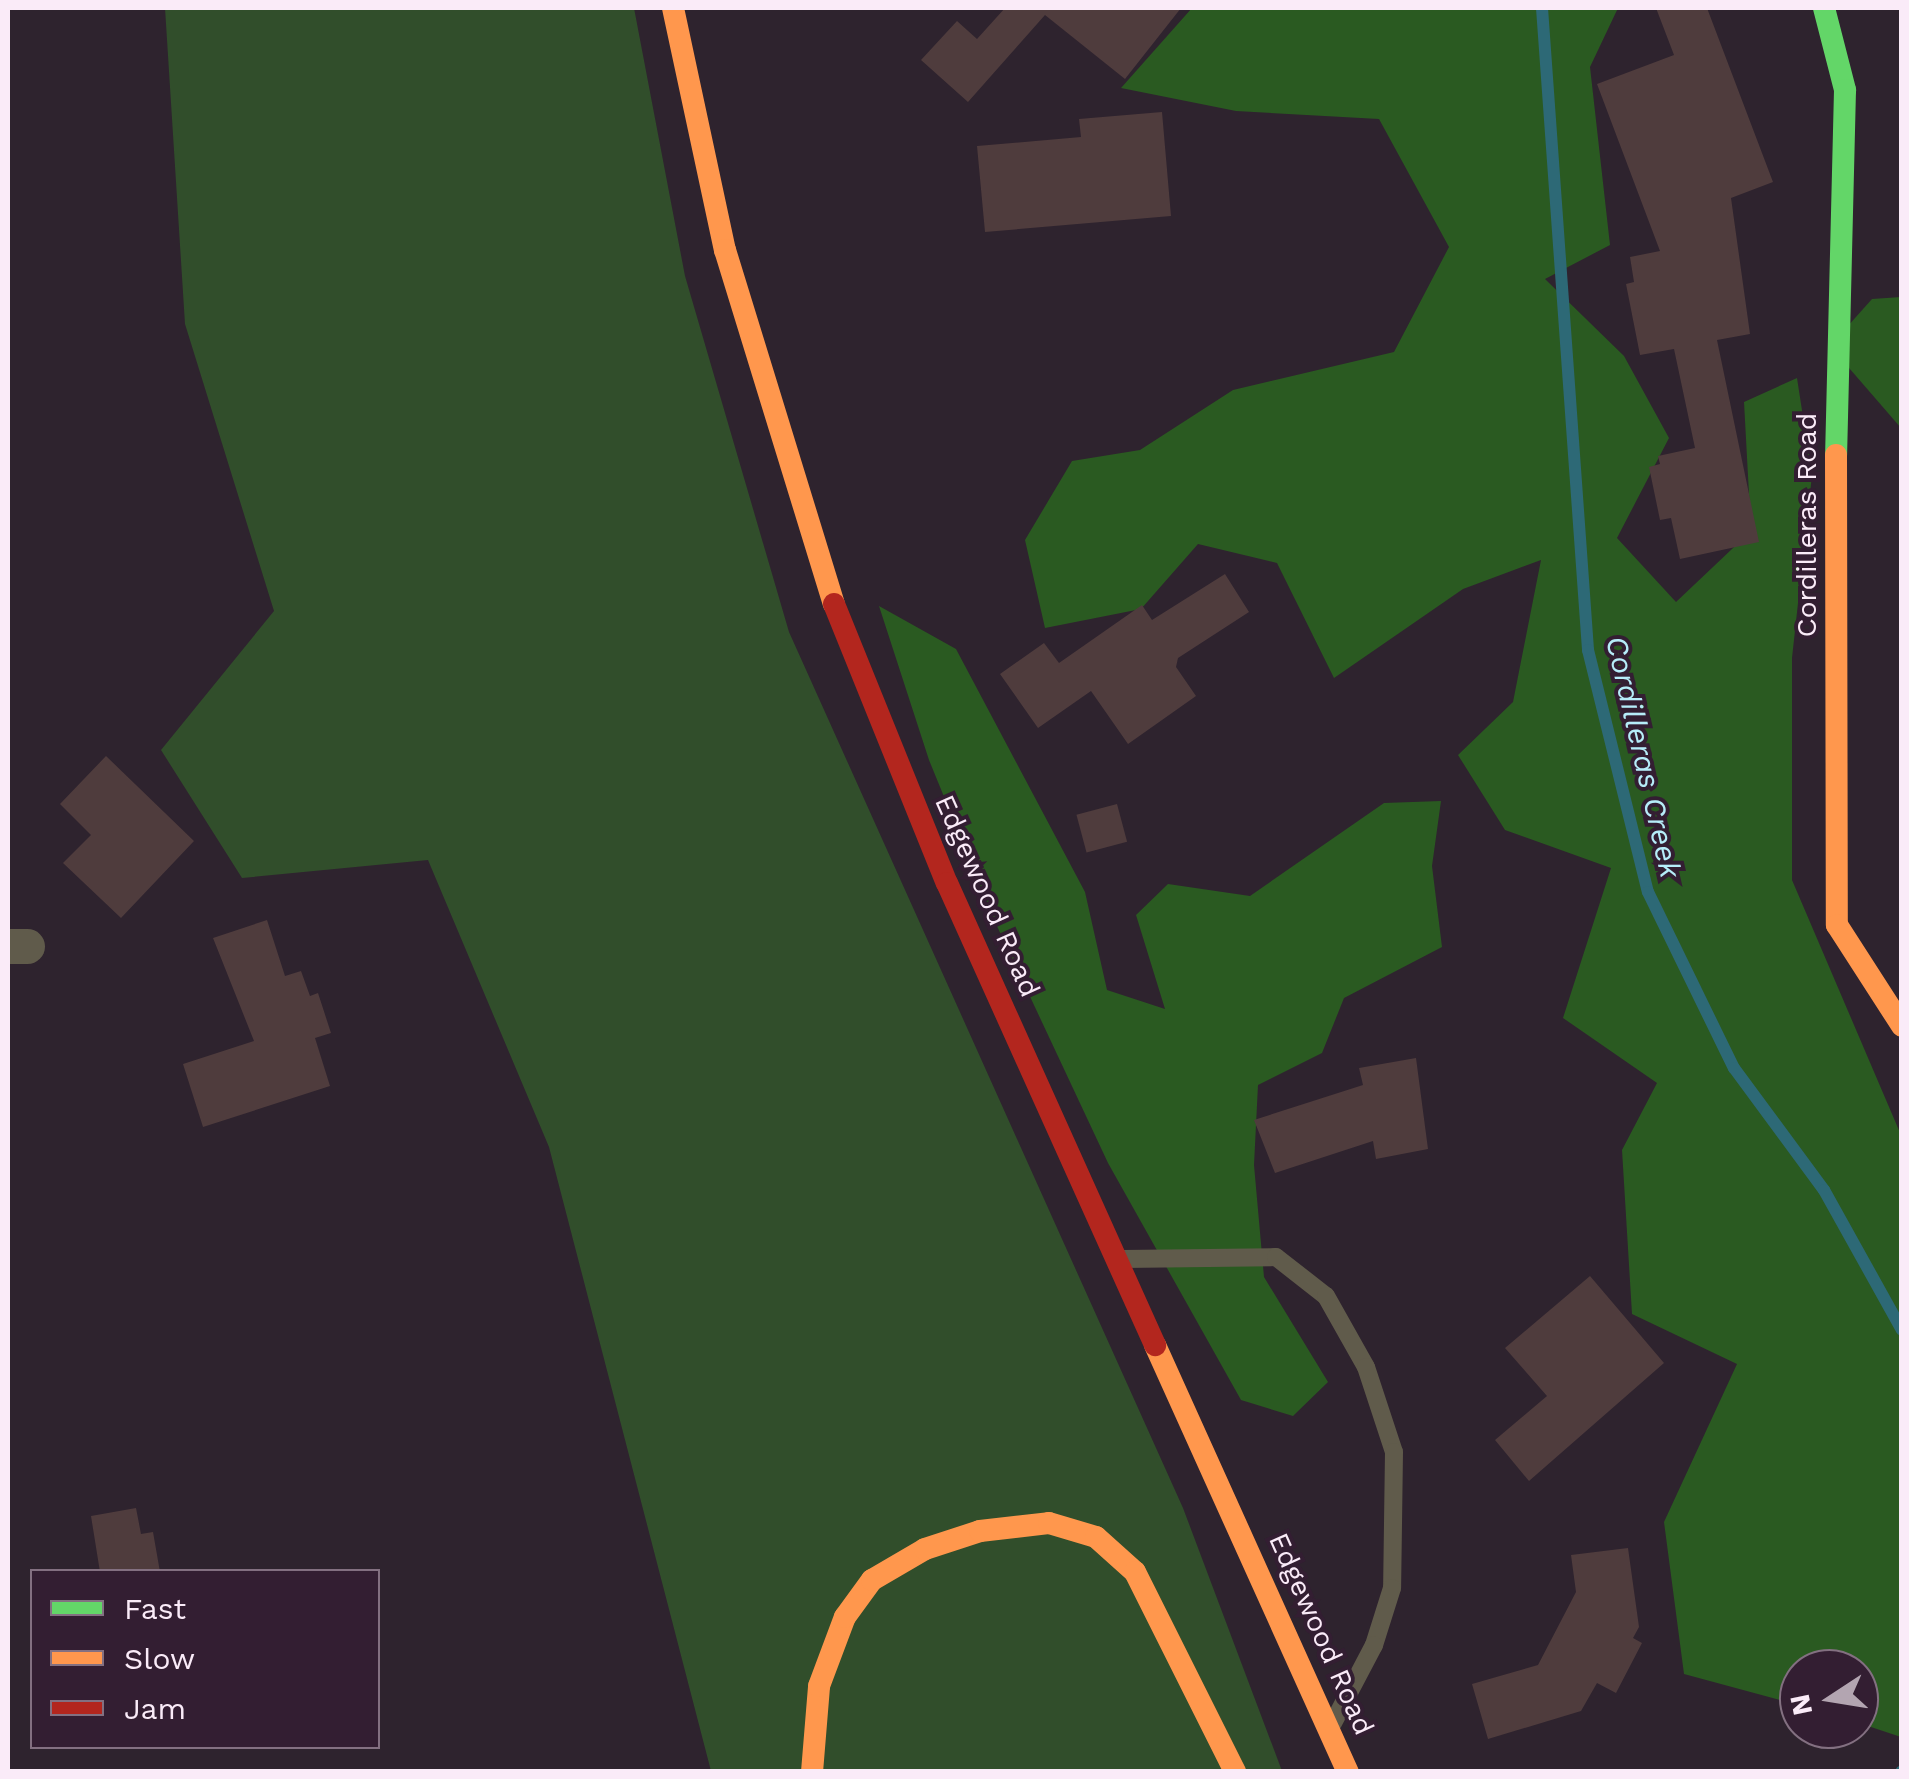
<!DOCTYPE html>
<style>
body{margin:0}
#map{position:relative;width:1909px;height:1779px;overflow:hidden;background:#2e232e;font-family:"Work Sans",sans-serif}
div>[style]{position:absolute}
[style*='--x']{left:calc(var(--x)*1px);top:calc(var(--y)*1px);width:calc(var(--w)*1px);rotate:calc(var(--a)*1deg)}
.green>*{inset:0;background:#314e2b}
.forest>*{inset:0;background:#2a5a21}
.stream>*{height:12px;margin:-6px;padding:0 6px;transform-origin:6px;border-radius:6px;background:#2d6976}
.building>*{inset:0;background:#4f3c3d;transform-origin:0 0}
.lane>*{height:18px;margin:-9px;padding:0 9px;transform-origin:9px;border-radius:9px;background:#605b4b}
.street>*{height:35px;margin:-17.5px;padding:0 17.5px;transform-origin:17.5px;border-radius:17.5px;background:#605b4b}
.fast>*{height:22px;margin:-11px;padding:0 11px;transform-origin:11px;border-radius:11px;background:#63d668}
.slow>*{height:22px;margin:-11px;padding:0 11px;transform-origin:11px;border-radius:11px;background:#ff974d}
.jam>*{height:22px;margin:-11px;padding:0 11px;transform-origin:11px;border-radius:11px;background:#b3261e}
span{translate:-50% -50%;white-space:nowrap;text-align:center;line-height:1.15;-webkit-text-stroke:8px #331e32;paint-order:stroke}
.street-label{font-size:28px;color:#faebf8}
.water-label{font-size:30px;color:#b6edf9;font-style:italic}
.frame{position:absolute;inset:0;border:10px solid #faebf8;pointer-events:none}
.legend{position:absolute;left:30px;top:1569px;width:350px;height:180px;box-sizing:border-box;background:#331e32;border:2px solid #837081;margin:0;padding:12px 18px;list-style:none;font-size:30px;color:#faebf8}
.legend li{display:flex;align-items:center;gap:20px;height:50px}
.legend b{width:50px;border:2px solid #837081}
.north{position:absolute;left:1779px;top:1649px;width:100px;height:100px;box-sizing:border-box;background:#331e32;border:2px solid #837081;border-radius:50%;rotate:258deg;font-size:28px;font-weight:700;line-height:40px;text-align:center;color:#faebf8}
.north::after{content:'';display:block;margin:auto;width:35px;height:45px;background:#b3a5b1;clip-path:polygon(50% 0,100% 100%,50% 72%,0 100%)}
</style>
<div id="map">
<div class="green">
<i style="clip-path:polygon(165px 8px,634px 8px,685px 276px,789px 632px,1183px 1508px,1282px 1771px,711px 1771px,549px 1147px,428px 860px,242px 878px,161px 750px,274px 611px,185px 324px)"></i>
</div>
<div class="forest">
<i style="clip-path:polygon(1192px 8px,1618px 8px,1590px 67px,1610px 245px,1545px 279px,1624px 356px,1669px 438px,1617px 538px,1676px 602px,1751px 531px,1744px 402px,1797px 378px,1812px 475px,1792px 658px,1792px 880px,1901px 1135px,1901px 1737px,1859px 1723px,1859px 1669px,1799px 1669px,1799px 1705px,1684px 1674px,1664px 1522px,1737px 1364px,1632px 1314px,1622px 1150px,1657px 1083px,1563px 1018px,1611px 868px,1505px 830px,1458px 755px,1513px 702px,1541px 560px,1463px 589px,1334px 678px,1277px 563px,1198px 544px,1141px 609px,1045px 628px,1025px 540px,1072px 461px,1140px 450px,1233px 390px,1394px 352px,1449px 247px,1379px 119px,1236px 111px,1121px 88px)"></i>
<i style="clip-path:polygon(1901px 297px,1901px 428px,1830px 346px,1872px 299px)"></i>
<i style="clip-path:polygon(879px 606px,956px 649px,1085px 892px,1107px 990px,1165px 1009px,1136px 915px,1168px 884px,1250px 896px,1384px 803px,1441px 801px,1432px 866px,1442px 947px,1344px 998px,1322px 1053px,1258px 1085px,1254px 1165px,1264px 1277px,1328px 1382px,1293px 1416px,1241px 1400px,1108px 1163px,996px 924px,929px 760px)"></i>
</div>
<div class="stream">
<i style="--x:1542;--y:8;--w:644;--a:85.9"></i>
<i style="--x:1588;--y:650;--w:249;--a:76.1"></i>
<i style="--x:1648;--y:892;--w:196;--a:64"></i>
<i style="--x:1734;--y:1068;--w:152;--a:53.6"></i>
<i style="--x:1824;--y:1190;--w:160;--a:60.9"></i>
<i style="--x:1901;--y:1772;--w:1;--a:-45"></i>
</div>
<div class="building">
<i style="clip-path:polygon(1005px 8px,1181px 8px,1125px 79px,1045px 15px,968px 102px,921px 60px,957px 21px,977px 39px)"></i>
<i style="clip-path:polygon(1656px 8px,1707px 8px,1773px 182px,1731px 198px,1750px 334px,1717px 340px,1759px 542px,1680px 559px,1671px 518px,1660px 520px,1649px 467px,1660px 464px,1658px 456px,1695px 448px,1674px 349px,1640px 355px,1626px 284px,1634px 282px,1630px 257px,1660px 251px,1597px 84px,1674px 55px)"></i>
<i style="clip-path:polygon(1162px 112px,1171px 216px,985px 232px,977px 146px,1081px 137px,1079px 119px)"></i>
<i style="clip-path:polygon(1225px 574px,1249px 612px,1178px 658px,1176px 667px,1196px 696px,1128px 744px,1091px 691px,1038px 728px,1000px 674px,1044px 643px,1059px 663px,1142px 605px,1152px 620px)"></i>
<i style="clip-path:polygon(106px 756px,194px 841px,121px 918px,63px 863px,91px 835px,60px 804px)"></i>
<i style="left:1117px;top:804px;width:39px;height:42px;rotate:75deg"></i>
<i style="clip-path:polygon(267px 920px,285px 976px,301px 971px,310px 996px,318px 993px,331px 1033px,315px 1038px,330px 1086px,203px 1127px,183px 1064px,254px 1041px,213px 938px)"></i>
<i style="clip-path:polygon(1416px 1058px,1428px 1149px,1376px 1159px,1373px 1141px,1275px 1173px,1254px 1120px,1363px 1085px,1359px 1068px)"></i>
<i style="clip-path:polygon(1590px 1276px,1664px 1363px,1529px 1481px,1495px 1440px,1547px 1396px,1505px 1348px)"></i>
<i style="clip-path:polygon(136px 1508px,141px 1534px,153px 1532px,160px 1572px,100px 1572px,91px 1516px)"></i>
<i style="clip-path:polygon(1628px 1548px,1639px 1627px,1633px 1638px,1642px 1643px,1616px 1693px,1597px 1683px,1581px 1711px,1488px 1739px,1472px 1684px,1538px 1665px,1576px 1592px,1571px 1555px)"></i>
</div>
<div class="lane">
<i style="--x:1122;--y:1259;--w:154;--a:-0.7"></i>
<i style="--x:1276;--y:1257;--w:63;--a:38"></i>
<i style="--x:1326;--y:1296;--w:81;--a:60.6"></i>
<i style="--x:1366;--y:1367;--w:89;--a:71.8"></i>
<i style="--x:1394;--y:1452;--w:136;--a:90.8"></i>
<i style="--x:1392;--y:1588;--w:60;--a:107.5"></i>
<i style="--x:1374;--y:1645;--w:88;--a:117.7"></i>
</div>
<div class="street">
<i style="--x:8;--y:946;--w:19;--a:0"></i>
</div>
<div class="fast">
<i style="--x:1824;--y:8;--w:85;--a:75.6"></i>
<i style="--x:1845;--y:90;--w:365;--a:91.4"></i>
</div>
<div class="slow">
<i style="--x:673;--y:8;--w:248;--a:77.9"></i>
<i style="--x:725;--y:250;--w:370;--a:72.9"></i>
<i style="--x:1836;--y:455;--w:470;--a:89.9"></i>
<i style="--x:1837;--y:925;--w:120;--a:57.2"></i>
<i style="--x:1155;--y:1345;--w:469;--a:65.7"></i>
<i style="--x:812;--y:1772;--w:86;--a:-85.3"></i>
<i style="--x:819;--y:1686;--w:74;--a:-69.4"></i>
<i style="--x:845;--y:1617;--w:46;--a:-53.9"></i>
<i style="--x:872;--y:1580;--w:61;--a:-30.3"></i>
<i style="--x:925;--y:1549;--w:58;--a:-18.1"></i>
<i style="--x:980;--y:1531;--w:69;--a:-6.6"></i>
<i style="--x:1049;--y:1523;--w:49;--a:16.6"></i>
<i style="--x:1096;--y:1537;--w:52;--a:41.9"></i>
<i style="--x:1135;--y:1572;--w:224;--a:63.4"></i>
</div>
<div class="jam">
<i style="--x:834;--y:604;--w:301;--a:68"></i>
<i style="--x:947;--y:883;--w:507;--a:65.76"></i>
</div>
<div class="street-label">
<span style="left:1807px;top:525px;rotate:-90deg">Cordilleras Road</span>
<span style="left:987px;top:896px;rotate:66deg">Edgewood Road</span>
<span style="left:1321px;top:1634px;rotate:66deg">Edgewood Road</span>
</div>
<div class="water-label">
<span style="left:1643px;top:757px;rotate:77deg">Cordilleras Creek</span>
</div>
<div class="frame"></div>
<ul class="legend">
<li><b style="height:12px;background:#63d668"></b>Fast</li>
<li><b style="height:12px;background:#ff974d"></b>Slow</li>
<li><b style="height:12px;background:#b3261e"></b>Jam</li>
</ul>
<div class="north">N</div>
</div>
